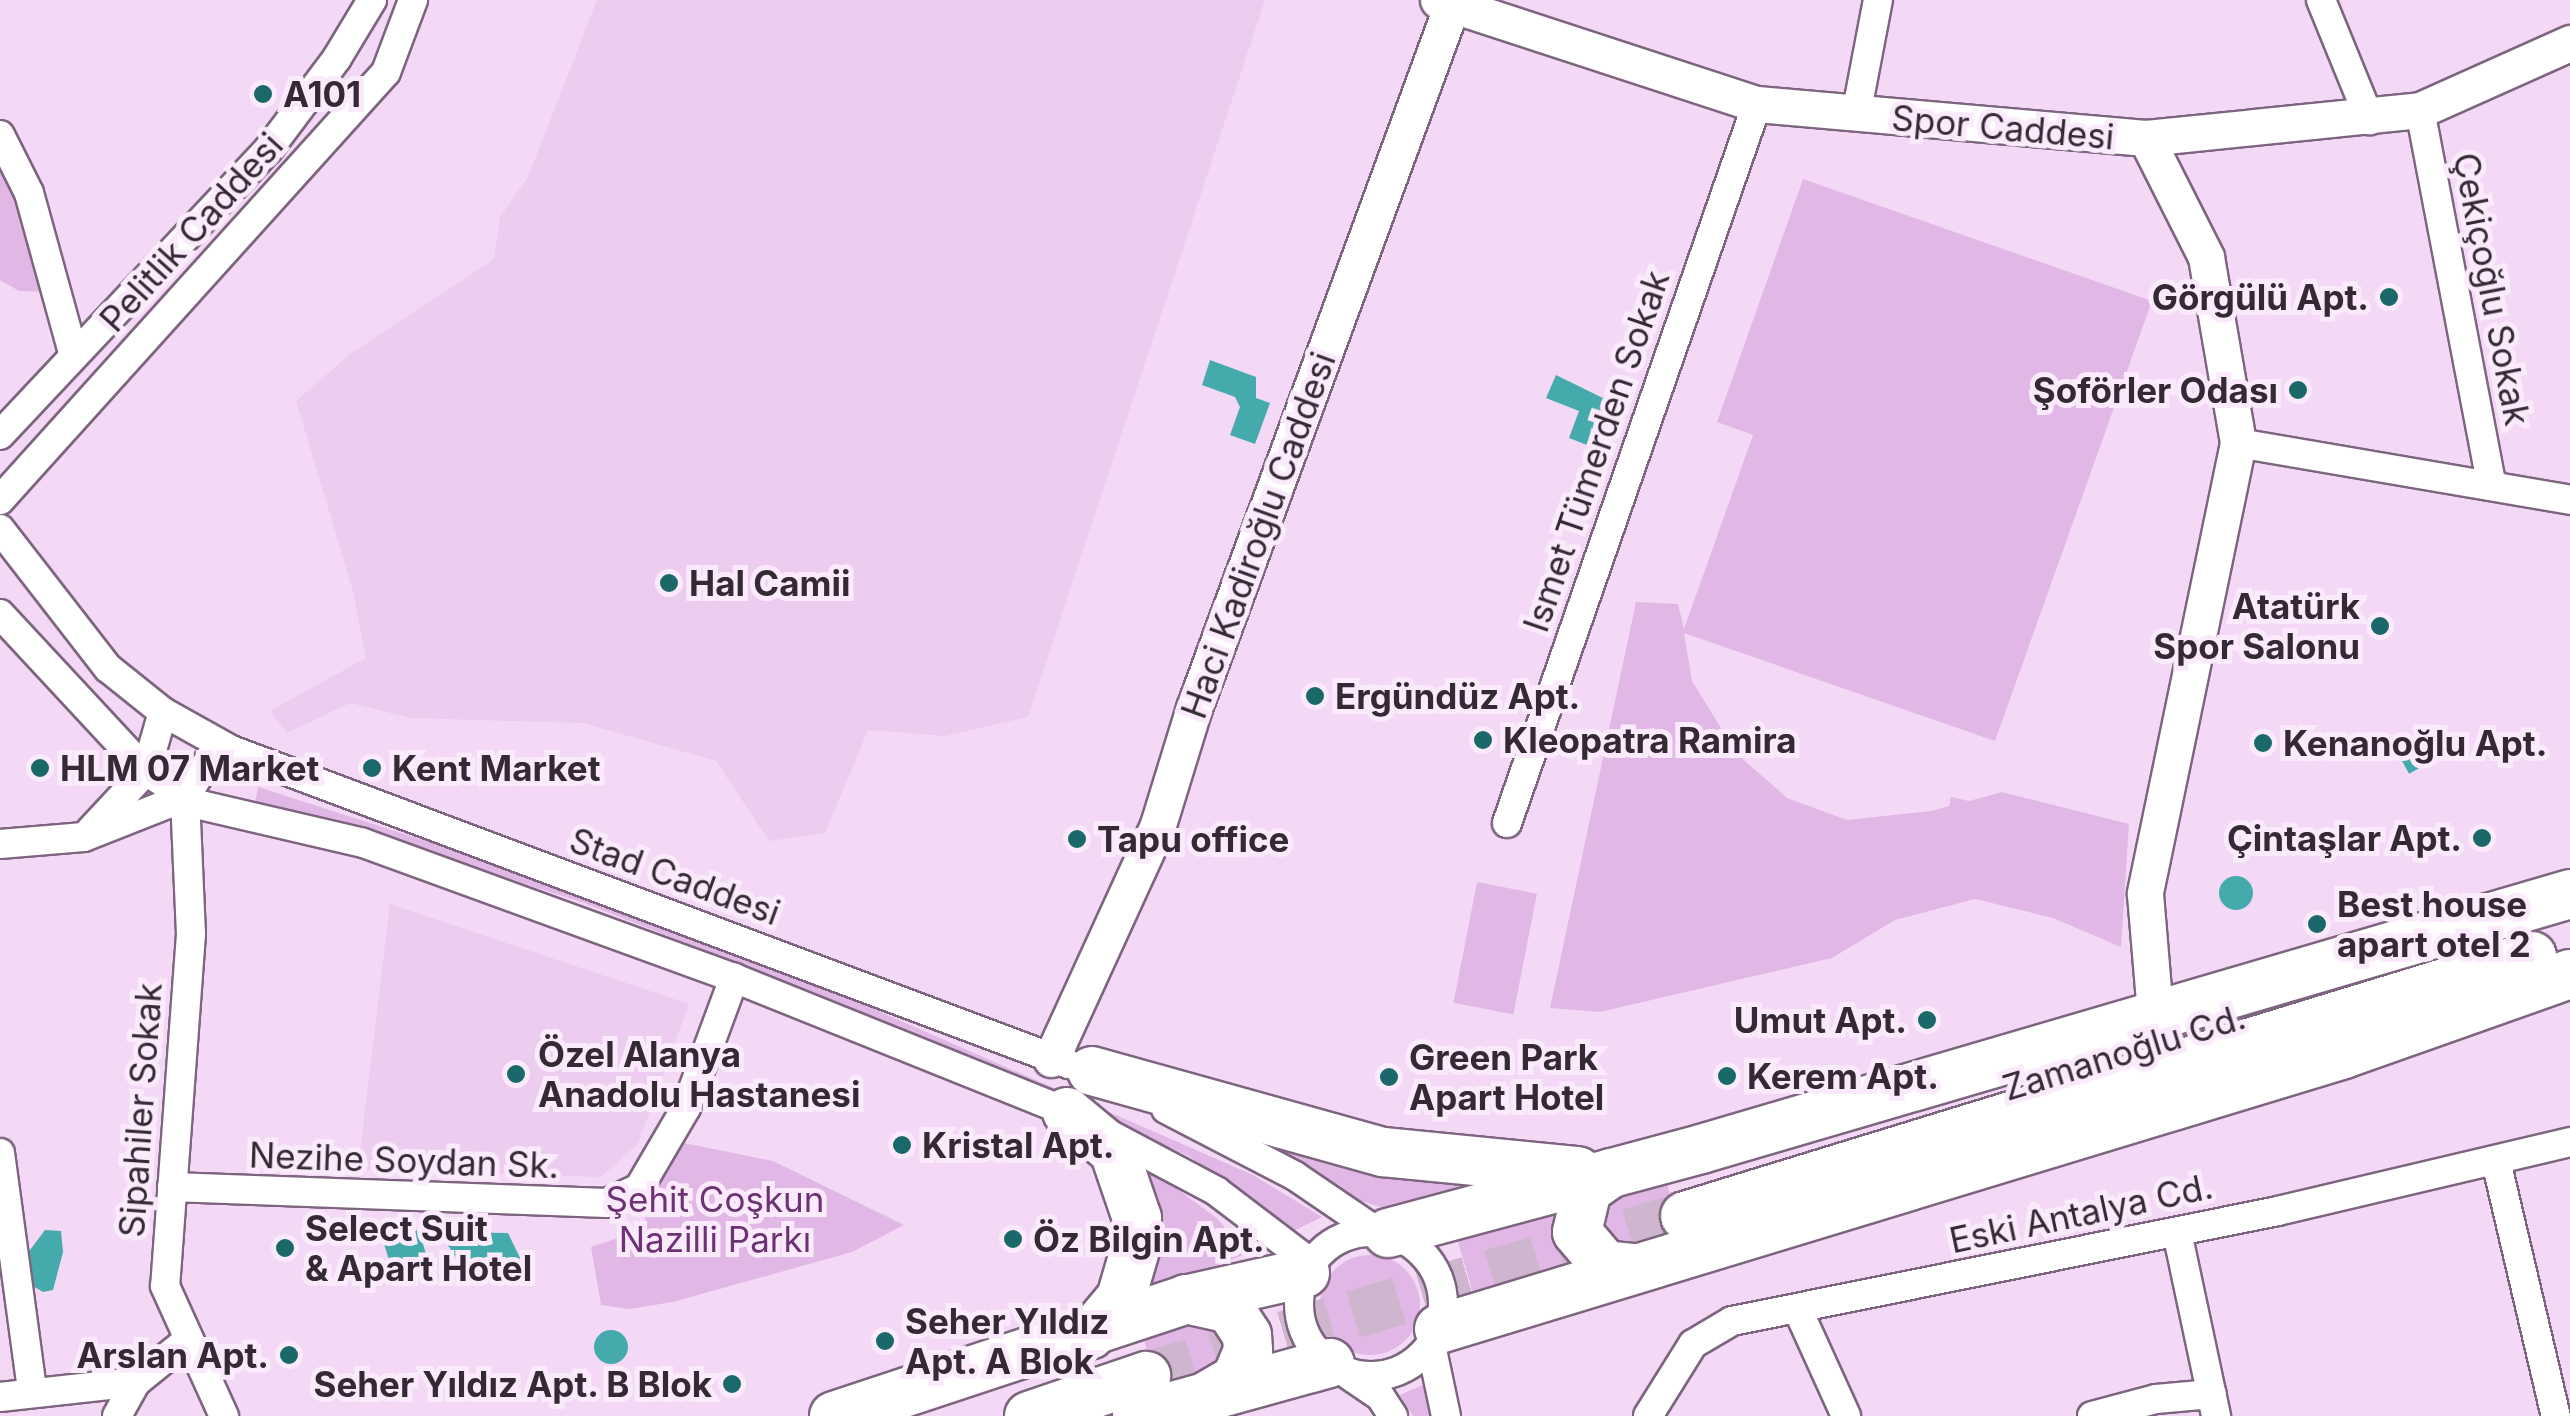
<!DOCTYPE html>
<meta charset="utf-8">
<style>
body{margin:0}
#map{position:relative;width:2570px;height:1416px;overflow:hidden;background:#f4d9f6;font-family:Inter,sans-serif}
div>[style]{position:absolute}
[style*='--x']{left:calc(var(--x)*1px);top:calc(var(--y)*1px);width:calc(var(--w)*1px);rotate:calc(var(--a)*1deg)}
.built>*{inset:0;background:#ecccef}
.green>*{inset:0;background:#e1b8e5;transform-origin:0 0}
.round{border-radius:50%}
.water>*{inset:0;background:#45aaac;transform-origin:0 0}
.trunk-tunnel>*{height:48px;margin-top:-24px;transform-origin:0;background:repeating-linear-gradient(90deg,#ceb6cf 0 48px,transparent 0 72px)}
.roads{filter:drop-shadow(2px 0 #7d657f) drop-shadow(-2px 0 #7d657f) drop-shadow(0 2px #7d657f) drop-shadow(0 -2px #7d657f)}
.minor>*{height:28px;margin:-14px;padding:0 14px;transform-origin:14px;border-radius:14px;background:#fff}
.minor>.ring{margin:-14px;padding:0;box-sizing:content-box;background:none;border:28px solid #fff;border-radius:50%}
.tertiary>*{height:35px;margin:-17.5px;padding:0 17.5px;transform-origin:17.5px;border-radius:17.5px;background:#fff}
.trunk>*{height:48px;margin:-24px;padding:0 24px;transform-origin:24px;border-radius:24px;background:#fff}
.dots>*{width:28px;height:28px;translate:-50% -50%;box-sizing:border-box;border:5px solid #faeafb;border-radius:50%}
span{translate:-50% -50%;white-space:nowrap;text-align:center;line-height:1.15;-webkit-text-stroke:10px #faeafb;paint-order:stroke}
.poi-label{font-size:35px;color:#342934;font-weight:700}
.left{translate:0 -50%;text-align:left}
.right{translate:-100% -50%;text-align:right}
.street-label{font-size:35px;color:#342934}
.park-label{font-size:35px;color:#6d3273}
</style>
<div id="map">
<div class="built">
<i style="clip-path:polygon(597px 0,1265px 0,1028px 717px,945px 736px,868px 730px,825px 833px,769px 841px,716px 761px,583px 723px,410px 718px,350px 703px,287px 733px,270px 711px,366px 658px,353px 591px,296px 401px,349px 355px,494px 259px,500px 217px,528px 177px)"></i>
<i style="clip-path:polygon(390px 904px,689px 1004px,638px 1144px,601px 1177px,358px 1169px)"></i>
</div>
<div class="green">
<i style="clip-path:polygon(0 147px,50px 292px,19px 291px,0 280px)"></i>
<i style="clip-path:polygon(1803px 179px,2152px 301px,1995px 741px,1684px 633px,1692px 681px,1737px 754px,1787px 798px,1847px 820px,1931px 811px,1949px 806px,1951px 797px,1969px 801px,2002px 792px,2129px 824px,2121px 947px,2053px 918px,1975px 899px,1895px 920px,1832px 958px,1600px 1012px,1550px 1008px,1636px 602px,1678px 604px,1684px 629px,1753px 435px,1717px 422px)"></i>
<i style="clip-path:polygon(258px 787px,479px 858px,844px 996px,1253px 1175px,1322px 1217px,1285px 1235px,1189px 1156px,833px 1001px,584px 903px,312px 815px,254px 809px)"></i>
<i style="left:1477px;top:882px;width:61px;height:123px;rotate:11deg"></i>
<i style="clip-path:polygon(1183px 1104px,1534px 1177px,1392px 1211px,1347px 1196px)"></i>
<i style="clip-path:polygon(674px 1141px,773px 1161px,904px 1225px,852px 1252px,673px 1302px,629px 1309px,601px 1305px,591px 1247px,641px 1230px)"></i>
<i style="clip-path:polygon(1146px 1166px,1218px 1219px,1246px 1254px,1139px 1296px,1159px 1219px)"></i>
<i style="clip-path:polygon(1664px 1172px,1683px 1243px,1627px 1259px,1589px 1210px)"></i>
<i style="clip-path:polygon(1570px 1200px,1582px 1263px,1476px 1303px,1455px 1232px)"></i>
<i class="round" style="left:1320px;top:1255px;width:100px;height:100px"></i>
<i style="clip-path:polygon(1203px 1310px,1238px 1357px,1159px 1396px,1141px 1328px)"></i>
<i style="clip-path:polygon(1427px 1383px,1432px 1416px,1413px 1416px,1400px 1395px)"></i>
</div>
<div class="water">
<i style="clip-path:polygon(1210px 360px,1256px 377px,1256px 398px,1270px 403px,1255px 444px,1230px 435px,1240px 407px,1235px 397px,1202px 385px)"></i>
<i style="clip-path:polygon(1556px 375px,1611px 402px,1587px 445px,1569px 438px,1579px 411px,1546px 398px)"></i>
<i style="left:2430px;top:729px;width:29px;height:40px;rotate:61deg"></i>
<i class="round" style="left:2219px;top:876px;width:34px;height:34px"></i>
<i style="left:418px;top:1229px;width:35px;height:37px;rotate:72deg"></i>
<i style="clip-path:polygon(45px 1230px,61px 1231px,63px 1252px,53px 1290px,43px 1292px,33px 1286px,24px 1258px)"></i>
<i style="clip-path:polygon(440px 1232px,508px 1233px,522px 1262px,512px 1271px,481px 1270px,457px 1260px)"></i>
<i class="round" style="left:594px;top:1330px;width:34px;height:34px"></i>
</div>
<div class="trunk-tunnel">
<i style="--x:1146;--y:1376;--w:562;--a:-16.53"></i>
</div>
<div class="roads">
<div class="minor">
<i style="--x:2321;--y:0;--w:130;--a:67.8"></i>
<i style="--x:2420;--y:110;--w:379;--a:79.2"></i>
<i style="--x:1856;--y:115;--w:117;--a:-79.2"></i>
<i style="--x:0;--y:135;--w:65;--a:63.4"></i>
<i style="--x:29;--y:193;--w:166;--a:74.6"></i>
<i style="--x:0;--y:435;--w:391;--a:-46.8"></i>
<i style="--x:268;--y:150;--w:115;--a:-53.1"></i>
<i style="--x:337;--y:58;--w:68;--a:-58.9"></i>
<i style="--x:2238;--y:443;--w:337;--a:9.7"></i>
<i style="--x:0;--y:500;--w:576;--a:-47.95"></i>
<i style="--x:386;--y:72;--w:77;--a:-69.4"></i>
<i style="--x:0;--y:529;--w:176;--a:52.2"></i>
<i style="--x:108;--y:668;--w:70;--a:38.7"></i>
<i style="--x:163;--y:712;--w:78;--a:29.2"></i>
<i style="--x:231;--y:750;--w:894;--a:20.56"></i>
<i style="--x:0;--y:614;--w:214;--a:47.1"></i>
<i style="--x:146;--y:771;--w:60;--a:33.4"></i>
<i style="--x:196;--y:804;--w:171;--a:13.1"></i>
<i style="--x:363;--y:843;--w:395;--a:20"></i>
<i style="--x:734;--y:978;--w:359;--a:21.9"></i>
<i style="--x:1067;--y:1112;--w:169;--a:27.9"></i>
<i style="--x:1216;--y:1191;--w:119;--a:37.2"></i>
<i style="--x:185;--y:797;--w:137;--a:87.5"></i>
<i style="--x:191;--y:934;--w:353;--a:94.2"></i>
<i style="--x:165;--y:1286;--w:143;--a:65.6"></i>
<i style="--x:1507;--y:823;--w:761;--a:-70.83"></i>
<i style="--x:90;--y:831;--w:82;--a:-47"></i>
<i style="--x:146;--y:771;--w:61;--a:-73.9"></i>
<i style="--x:0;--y:844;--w:84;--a:-4.8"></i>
<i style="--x:84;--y:837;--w:109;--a:-21.6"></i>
<i style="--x:185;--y:797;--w:63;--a:-57.3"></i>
<i style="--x:1166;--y:1109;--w:145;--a:27.4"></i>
<i style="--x:1295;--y:1176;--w:98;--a:34.2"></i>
<i style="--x:0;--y:1153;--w:239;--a:82.3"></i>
<i style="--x:2496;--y:1161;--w:262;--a:76.8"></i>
<i style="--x:172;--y:1187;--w:435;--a:2.1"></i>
<i style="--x:607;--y:1203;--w:35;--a:-25"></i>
<i style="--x:639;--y:1188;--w:93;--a:-59.6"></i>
<i style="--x:686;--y:1108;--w:139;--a:-69.7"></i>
<i class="ring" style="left:1299px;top:1232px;width:116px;height:116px"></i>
<i style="--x:2177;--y:1232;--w:188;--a:78"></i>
<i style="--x:1798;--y:1310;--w:116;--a:65.6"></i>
<i style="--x:1431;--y:1345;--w:73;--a:78.1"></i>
<i style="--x:1350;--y:1376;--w:36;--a:34"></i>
<i style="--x:1380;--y:1396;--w:24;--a:57"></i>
<i style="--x:0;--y:1397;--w:137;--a:-6.3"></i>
<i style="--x:136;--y:1382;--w:67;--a:-38.9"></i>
<i style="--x:117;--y:1416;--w:39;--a:-61"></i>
<i style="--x:1648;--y:1416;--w:85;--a:-58"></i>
<i style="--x:1693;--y:1344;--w:45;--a:-30.5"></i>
<i style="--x:1732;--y:1321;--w:557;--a:-11.39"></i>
<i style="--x:2278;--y:1211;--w:300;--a:-13.3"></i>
<i style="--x:2092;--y:1416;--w:66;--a:-14.9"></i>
<i style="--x:2156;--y:1399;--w:56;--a:-5.1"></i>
</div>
<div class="tertiary">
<i style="--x:1438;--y:0;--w:336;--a:18.1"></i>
<i style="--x:1757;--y:104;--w:390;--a:5"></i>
<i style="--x:2146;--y:138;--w:275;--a:-5.8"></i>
<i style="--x:2420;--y:110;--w:164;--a:-24.1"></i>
<i style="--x:2146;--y:138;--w:133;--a:63.2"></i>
<i style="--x:2206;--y:257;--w:189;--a:80.2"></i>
<i style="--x:2238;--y:443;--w:460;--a:101.7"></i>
<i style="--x:2145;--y:894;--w:119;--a:85.2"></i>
<i style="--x:1051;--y:1059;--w:254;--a:-65.4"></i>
<i style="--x:1157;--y:828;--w:126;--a:-72.9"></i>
<i style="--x:1194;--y:708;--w:749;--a:-69.85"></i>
</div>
<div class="trunk">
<i style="--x:1092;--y:1071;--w:302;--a:15.6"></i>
<i style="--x:1383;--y:1152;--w:196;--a:5.6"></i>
<i style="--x:1067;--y:1112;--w:61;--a:39.7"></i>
<i style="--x:1114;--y:1151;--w:71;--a:71.1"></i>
<i style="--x:1137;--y:1218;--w:25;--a:90"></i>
<i style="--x:1137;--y:1243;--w:57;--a:106.2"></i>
<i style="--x:1121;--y:1298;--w:48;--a:130"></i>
<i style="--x:1611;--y:1173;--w:29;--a:145"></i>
<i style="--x:1587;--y:1190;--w:43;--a:103.4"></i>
<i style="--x:1577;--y:1232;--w:43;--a:49.7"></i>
<i style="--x:1605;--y:1265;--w:29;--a:6"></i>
<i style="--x:1685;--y:1216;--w:886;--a:-17.06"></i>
<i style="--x:1388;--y:1233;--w:324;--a:-15"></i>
<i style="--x:1701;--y:1149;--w:906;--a:-16.35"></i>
<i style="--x:1186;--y:1299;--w:45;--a:12.8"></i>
<i style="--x:1230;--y:1309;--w:31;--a:57"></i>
<i style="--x:1247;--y:1335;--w:16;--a:86"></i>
<i style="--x:1248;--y:1351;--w:30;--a:113"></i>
<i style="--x:1236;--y:1379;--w:32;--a:150"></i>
<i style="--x:1439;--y:1329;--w:946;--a:-16.9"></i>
<i style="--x:2344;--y:1054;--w:240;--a:-19.5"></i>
<i style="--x:834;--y:1416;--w:370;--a:-18.3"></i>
<i style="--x:1185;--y:1300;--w:123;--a:-12.7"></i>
<i style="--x:1029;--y:1416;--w:124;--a:-18.9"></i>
<i style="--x:1137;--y:1416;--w:200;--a:-15.4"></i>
</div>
</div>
<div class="dots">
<i style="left:263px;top:94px;background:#1b686a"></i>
<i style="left:2389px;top:297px;background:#1b686a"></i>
<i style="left:2298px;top:390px;background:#1b686a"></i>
<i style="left:669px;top:583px;background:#1b686a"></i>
<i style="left:2380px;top:626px;background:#1b686a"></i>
<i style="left:1315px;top:696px;background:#1b686a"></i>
<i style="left:1483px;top:740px;background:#1b686a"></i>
<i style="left:2263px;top:743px;background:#1b686a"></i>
<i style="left:40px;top:768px;background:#1b686a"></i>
<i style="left:372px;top:768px;background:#1b686a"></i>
<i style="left:2482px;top:838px;background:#1b686a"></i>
<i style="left:1077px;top:839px;background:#1b686a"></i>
<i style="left:2317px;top:924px;background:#1b686a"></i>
<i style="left:1927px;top:1020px;background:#1b686a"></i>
<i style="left:516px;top:1074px;background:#1b686a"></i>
<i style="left:1727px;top:1076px;background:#1b686a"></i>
<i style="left:1389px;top:1077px;background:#1b686a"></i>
<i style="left:902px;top:1145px;background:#1b686a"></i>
<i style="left:1013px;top:1239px;background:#1b686a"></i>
<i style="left:285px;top:1248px;background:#1b686a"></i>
<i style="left:885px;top:1341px;background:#1b686a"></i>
<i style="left:289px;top:1355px;background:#1b686a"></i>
<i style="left:732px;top:1384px;background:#1b686a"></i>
</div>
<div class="poi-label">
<span class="left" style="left:283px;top:94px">A101</span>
<span class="right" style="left:2369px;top:297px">Görgülü Apt.</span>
<span class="right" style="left:2278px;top:390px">Şoförler Odası</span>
<span class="left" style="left:689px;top:583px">Hal Camii</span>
<span class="right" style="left:2360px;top:626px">Atatürk<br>Spor Salonu</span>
<span class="left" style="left:1335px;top:696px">Ergündüz Apt.</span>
<span class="left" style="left:1503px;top:740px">Kleopatra Ramira</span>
<span class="left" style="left:2283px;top:743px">Kenanoğlu Apt.</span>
<span class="left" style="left:60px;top:768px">HLM 07 Market</span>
<span class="left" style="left:392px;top:768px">Kent Market</span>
<span class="right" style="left:2462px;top:838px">Çintaşlar Apt.</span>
<span class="left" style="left:1097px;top:839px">Tapu office</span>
<span class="left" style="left:2337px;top:924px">Best house<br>apart otel 2</span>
<span class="right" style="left:1907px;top:1020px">Umut Apt.</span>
<span class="left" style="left:538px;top:1074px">Özel Alanya<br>Anadolu Hastanesi</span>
<span class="left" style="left:1409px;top:1077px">Green Park<br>Apart Hotel</span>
<span class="left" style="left:1747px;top:1076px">Kerem Apt.</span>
<span class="left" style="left:922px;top:1145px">Kristal Apt.</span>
<span class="left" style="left:305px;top:1248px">Select Suit<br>&amp; Apart Hotel</span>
<span class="left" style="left:1033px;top:1239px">Öz Bilgin Apt.</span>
<span class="left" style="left:905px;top:1341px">Seher Yıldız<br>Apt. A Blok</span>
<span class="right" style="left:269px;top:1355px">Arslan Apt.</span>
<span class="right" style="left:712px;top:1384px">Seher Yıldız Apt. B Blok</span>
</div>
<div class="street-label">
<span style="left:2003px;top:127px;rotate:5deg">Spor Caddesi</span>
<span style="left:191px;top:232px;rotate:-48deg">Pelitlik Caddesi</span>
<span style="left:2492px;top:289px;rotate:79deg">Çekiçoğlu Sokak</span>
<span style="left:1596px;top:451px;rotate:-71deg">Ismet Tümerden Sokak</span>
<span style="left:1258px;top:535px;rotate:-70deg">Haci Kadiroğlu Caddesi</span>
<span style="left:675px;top:876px;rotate:20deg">Stad Caddesi</span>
<span style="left:2124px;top:1052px;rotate:-17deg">Zamanoğlu Cd.</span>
<span style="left:140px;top:1110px;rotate:-86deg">Sipahiler Sokak</span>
<span style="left:404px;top:1160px;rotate:2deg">Nezihe Soydan Sk.</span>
<span style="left:2081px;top:1213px;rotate:-12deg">Eski Antalya Cd.</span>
</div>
<div class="park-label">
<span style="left:715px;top:1219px">Şehit Coşkun<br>Nazilli Parkı</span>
</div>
</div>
